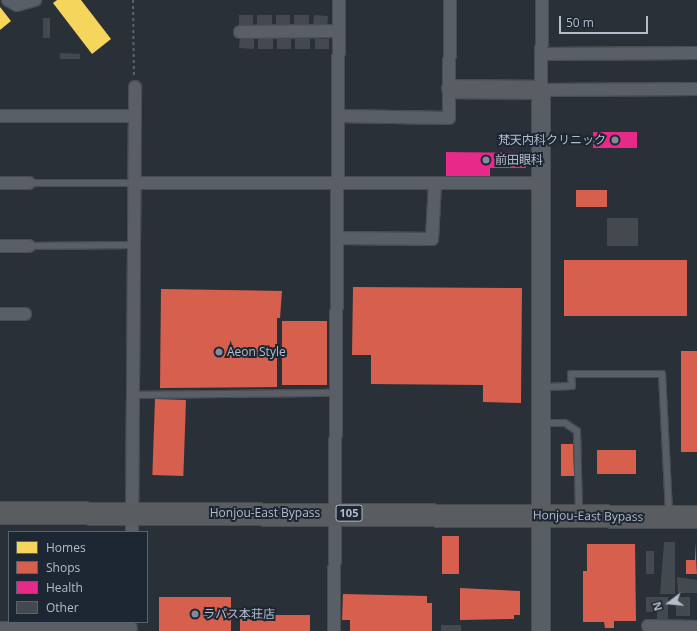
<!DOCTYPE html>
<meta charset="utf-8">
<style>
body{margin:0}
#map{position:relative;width:697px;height:631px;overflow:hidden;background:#2a3038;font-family:"Open Sans","Noto Sans JP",sans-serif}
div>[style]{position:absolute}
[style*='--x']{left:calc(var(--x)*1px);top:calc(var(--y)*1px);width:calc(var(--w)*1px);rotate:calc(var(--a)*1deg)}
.homes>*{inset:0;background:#f6d55c}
.shops>*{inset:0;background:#d6604d;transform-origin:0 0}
.health>*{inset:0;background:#e7298a;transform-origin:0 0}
.building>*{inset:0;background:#444950;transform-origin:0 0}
.path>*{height:2px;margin-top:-1px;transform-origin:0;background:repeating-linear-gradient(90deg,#5d636a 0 3px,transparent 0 6px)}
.roads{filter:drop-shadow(1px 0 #484c53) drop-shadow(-1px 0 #484c53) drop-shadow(0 1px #484c53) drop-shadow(0 -1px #484c53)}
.lane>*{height:6px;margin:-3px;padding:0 3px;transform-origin:3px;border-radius:3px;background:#5a5e66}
.street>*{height:12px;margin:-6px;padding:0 6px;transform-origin:6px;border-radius:6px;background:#5a5e66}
.secondary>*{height:18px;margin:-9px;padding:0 9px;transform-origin:9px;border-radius:9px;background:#595d64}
.highway>*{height:22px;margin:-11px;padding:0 11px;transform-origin:11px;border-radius:11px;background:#5a5d60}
.dots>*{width:11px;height:11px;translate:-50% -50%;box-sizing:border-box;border:2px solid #1d2633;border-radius:50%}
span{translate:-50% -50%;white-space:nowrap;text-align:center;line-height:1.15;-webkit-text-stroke:4px #1d2633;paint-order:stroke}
.shield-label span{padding:1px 3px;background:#1d2633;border:1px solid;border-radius:3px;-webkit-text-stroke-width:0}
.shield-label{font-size:11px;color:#b4bcc9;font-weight:700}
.poi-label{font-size:12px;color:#b4bcc9}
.right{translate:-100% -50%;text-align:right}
.left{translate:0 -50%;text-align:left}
.street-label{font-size:12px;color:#b4bcc9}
.legend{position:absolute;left:8px;top:531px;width:140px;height:92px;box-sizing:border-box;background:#1d2633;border:1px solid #59626f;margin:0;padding:5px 7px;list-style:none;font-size:12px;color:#b4bcc9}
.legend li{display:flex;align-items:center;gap:8px;height:20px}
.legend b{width:20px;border:1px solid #59626f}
.north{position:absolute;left:649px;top:583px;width:40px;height:40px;-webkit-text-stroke:3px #1d2633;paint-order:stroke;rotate:254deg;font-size:11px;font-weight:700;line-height:16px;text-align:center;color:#b4bcc9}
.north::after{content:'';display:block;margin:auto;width:14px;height:18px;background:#b4bcc9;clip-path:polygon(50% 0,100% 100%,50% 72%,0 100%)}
.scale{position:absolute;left:559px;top:16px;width:89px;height:18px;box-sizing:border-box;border:2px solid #b4bcc9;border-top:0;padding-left:5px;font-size:12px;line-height:14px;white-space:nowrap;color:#b4bcc9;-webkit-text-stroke:3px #1d2633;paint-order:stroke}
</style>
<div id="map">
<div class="homes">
<i style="clip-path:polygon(57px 0,81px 0,111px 39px,92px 54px,53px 3px)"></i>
<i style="clip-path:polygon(0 7px,11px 21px,0 30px)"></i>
</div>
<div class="shops">
<i style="left:576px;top:190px;width:31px;height:17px"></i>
<i style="left:564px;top:260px;width:123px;height:56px"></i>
<i style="clip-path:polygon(353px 287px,522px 288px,521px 403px,483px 402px,483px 385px,371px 384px,371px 355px,352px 355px)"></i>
<i style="clip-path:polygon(161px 289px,282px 291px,280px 318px,277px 318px,277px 387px,160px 388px)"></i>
<i style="left:282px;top:321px;width:45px;height:64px"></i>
<i style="left:681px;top:351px;width:16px;height:101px"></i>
<i style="left:155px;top:399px;width:31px;height:76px;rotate:2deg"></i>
<i style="left:561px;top:444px;width:13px;height:32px"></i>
<i style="left:636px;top:450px;width:24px;height:39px;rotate:90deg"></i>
<i style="left:442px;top:536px;width:17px;height:38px"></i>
<i style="clip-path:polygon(695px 542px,697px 574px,686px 574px,686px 560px,695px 560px)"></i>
<i style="clip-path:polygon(587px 544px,635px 544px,636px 621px,614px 621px,614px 628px,605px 628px,604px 622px,583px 622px,583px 571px,587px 571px)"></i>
<i style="clip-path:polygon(460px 588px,520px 591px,520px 615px,514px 615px,514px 619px,460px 620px)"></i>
<i style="clip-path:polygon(343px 594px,427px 596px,427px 603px,432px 603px,432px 631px,350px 631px,350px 620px,342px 620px)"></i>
<i style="left:231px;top:597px;width:34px;height:72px;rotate:90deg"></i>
<i style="left:310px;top:615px;width:16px;height:70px;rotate:90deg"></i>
</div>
<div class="health">
<i style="left:637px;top:132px;width:16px;height:44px;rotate:90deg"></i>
<i style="clip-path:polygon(446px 152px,526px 153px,526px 168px,490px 168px,490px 177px,446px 177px)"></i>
</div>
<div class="building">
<i style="left:239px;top:15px;width:14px;height:10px"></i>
<i style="left:257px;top:15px;width:15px;height:10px"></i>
<i style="left:276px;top:15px;width:14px;height:11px"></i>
<i style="left:294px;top:15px;width:15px;height:11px"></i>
<i style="left:314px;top:15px;width:14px;height:11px;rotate:4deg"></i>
<i style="left:43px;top:18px;width:7px;height:20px"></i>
<i style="clip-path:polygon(240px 38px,254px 38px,254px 49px,239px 48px)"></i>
<i style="left:258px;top:39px;width:15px;height:10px"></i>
<i style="left:277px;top:39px;width:14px;height:10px"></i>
<i style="left:295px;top:39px;width:15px;height:10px"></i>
<i style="left:315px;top:39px;width:14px;height:10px"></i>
<i style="clip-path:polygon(60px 53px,80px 54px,80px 59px,60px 59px)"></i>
<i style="left:607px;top:218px;width:31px;height:28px"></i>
<i style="clip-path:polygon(664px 542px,675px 542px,675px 594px,660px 594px)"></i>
<i style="left:646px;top:551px;width:8px;height:23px"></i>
<i style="clip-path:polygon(677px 577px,697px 580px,697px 593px,678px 593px)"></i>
<i style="clip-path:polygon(646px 597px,668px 597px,668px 619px,657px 619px,657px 612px,646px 612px)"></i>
<i style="left:676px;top:597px;width:14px;height:19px"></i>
<i style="left:441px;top:625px;width:20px;height:6px"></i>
</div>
<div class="path">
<i style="--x:133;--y:0;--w:77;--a:89.3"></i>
</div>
<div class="roads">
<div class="lane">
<i style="--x:29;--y:183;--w:106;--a:0"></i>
<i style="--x:29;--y:246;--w:105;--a:-0.5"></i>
<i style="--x:544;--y:387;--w:28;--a:-2"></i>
<i style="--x:572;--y:386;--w:12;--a:-95"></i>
<i style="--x:571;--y:374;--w:91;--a:0"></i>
<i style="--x:662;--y:374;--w:139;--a:87.1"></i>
<i style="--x:133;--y:395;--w:203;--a:-0.6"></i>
<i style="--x:542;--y:423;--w:23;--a:0"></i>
<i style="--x:565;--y:423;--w:14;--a:34"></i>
<i style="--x:577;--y:431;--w:82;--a:88.6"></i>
</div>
<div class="street">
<i style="--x:8;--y:0;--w:10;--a:29"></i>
<i style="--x:17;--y:5;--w:19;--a:-16"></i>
<i style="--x:542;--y:0;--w:90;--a:90.6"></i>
<i style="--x:541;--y:90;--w:156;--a:-0.4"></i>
<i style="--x:240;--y:32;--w:99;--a:-0.6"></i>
<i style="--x:541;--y:54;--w:156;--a:-0.4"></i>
<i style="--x:0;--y:116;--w:135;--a:0"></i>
<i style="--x:338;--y:116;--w:111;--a:1"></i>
<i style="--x:449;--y:118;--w:118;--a:-89.5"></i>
<i style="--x:0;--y:183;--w:29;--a:0"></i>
<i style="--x:135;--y:183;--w:407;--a:0"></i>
<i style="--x:337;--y:238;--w:95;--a:0.6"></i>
<i style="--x:432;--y:239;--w:56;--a:-86.9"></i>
<i style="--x:0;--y:246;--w:29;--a:0"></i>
<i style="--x:0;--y:314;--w:25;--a:0"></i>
<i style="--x:132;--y:532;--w:445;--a:-89.6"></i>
<i style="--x:648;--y:626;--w:49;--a:1.2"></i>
<i style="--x:0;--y:628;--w:131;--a:0"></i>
<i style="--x:334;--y:631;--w:631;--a:-89.55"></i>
</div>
<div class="secondary">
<i style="--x:451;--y:89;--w:90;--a:0.6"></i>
<i style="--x:541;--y:90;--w:541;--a:90"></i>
</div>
<div class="highway">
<i style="--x:0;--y:513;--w:697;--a:0.33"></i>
</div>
</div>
<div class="dots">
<i style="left:615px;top:140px;background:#848b96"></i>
<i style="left:486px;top:160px;background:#848b96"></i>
<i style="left:219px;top:352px;background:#848b96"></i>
<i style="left:195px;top:614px;background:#848b96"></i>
</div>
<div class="shield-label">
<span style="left:349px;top:513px">105</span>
</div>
<div class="poi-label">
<span class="right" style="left:606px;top:140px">梵天内科クリニック</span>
<span class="left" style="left:495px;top:160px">前田眼科</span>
<span class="left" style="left:227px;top:352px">Aeon Style</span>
<span class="left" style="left:203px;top:614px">ラパス本荘店</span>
</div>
<div class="street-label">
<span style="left:265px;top:513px">Honjou-East Bypass</span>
<span style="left:588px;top:516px;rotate:1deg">Honjou-East Bypass</span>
</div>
<ul class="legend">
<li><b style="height:11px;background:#f6d55c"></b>Homes</li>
<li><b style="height:11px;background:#d6604d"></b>Shops</li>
<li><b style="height:11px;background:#e7298a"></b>Health</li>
<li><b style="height:11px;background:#444950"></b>Other</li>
</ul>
<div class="north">N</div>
<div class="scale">50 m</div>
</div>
